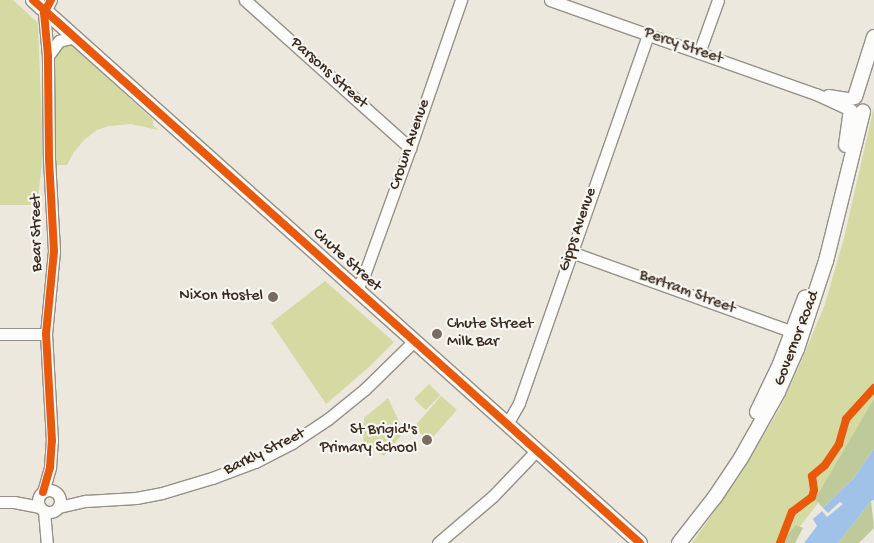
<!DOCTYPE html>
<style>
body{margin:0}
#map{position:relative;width:874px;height:543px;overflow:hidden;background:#ece8de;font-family:"Gochi Hand",sans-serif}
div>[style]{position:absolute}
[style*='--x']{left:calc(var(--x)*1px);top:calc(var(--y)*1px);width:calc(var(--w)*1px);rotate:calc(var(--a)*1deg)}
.green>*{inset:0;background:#d4daa2;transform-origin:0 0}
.forest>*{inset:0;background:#beca9a}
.water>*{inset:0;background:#a1c2e8}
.roads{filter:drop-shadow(1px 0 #959089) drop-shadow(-1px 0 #959089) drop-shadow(0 1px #959089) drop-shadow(0 -1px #959089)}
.minor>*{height:11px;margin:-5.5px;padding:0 5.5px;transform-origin:5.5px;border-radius:5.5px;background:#fcfcfa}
.minor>.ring{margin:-5.5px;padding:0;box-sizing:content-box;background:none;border:11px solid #fcfcfa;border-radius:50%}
.tertiary>*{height:14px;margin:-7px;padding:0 7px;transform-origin:7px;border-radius:7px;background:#fcfcfa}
.cycleway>*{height:8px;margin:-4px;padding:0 4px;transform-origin:4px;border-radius:4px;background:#e8590c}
.dots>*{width:14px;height:14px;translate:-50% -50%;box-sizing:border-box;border:2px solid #f6f6f2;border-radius:50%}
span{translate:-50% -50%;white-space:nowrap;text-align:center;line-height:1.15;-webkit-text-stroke:4.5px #f6f6f2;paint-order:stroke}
.street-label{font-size:16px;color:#3b2a1e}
.poi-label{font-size:16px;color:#3b2a1e}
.right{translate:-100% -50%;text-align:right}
.left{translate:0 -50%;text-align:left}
</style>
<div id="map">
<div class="green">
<i style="clip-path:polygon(0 0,13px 0,38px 23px,43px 156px,37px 205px,0 205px)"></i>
<i style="clip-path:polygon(65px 42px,74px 47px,153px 120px,153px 125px,158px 130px,131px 124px,109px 126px,97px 130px,84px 140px,74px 152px,67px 165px,56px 165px,55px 56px,57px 50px)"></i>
<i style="clip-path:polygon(874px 107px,874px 431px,787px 543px,692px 543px,739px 477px,780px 408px,802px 360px,825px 304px,844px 238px)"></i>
<i style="clip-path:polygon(325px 281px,394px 342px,368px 368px,326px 404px,271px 323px)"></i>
<i style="left:429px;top:384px;width:16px;height:21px;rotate:45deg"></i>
<i style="left:441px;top:396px;width:21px;height:42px;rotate:41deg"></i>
<i style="clip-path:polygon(388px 398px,404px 432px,384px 456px,363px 443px,364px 418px)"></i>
</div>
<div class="forest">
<i style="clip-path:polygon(874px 399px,874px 449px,853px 479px,823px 508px,815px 499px)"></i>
<i style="clip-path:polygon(871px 501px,874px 528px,859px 543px,838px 543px)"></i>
<i style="clip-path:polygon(796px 525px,803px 528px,795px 543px,781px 543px)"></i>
</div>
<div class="water">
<i style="clip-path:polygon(874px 449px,874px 500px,871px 501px,838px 543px,804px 543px,817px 526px,813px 519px,822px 511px,827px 517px,843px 504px,840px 502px,828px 513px,823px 508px,853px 479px)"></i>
</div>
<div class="roads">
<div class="minor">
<i style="--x:245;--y:0;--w:222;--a:41.9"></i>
<i style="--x:550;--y:0;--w:282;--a:19.5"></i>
<i style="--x:816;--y:94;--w:38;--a:25"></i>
<i style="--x:699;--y:53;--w:56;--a:-70.3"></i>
<i style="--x:48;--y:56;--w:19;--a:-54"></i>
<i style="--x:59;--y:41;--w:16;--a:-14"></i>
<i style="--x:828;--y:95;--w:24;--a:9"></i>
<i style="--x:571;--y:252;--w:242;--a:19.8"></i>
<i style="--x:356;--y:289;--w:13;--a:-58"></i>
<i style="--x:363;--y:278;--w:138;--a:-70.1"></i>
<i style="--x:410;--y:148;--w:157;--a:-71"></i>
<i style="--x:0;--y:334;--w:46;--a:0"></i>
<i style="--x:507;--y:424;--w:24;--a:-60"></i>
<i style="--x:519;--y:403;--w:391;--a:-70.7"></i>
<i class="ring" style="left:38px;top:490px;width:11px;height:11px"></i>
<i style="--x:43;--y:492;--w:26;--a:-74"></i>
<i style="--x:50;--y:467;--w:26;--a:-86"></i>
<i style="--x:52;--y:441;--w:107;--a:-93.2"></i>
<i style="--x:46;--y:334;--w:83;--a:-84.5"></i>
<i style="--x:54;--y:251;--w:92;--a:-93.1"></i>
<i style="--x:49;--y:159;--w:103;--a:-90.6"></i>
<i style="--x:48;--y:56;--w:43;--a:-95.3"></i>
<i style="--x:44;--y:13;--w:15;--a:-62"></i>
<i style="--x:0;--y:502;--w:14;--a:0"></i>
<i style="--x:14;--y:502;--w:25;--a:11"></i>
<i style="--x:59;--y:507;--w:28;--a:-13"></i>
<i style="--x:86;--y:501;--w:50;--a:-3.4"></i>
<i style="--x:136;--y:498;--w:26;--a:-11"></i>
<i style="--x:162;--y:493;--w:52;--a:-16.7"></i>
<i style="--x:212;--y:478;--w:46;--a:-20.4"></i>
<i style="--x:255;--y:462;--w:42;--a:-27.2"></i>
<i style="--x:292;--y:443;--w:43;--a:-33.7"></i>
<i style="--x:328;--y:419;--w:48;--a:-39"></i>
<i style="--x:365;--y:389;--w:69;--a:-44.4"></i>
<i style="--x:44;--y:511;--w:32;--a:85"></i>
<i style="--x:438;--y:543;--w:72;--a:-40.5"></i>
<i style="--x:493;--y:496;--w:64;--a:-46.3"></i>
</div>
<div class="tertiary">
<i style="--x:33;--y:0;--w:814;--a:41.81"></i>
<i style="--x:855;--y:97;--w:63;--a:-72.4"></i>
<i style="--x:846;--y:145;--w:34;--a:-82"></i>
<i style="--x:757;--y:412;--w:53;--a:-64.4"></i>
<i style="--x:780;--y:364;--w:71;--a:-69.3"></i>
<i style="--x:679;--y:543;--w:58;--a:-52"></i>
<i style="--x:715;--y:497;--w:47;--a:-56.3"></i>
<i style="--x:741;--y:458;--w:76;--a:-60.7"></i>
<i style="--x:778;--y:392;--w:47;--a:-66.2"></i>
<i style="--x:797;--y:349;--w:93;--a:-71.8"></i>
<i style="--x:826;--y:261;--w:154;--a:-76.1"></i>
</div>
</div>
<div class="cycleway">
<i style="--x:33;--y:0;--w:814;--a:41.81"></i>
<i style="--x:43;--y:492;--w:26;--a:-74"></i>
<i style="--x:50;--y:467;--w:26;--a:-86"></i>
<i style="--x:52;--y:441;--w:107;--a:-93.2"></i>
<i style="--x:46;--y:334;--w:83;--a:-84.5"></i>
<i style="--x:54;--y:251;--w:92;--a:-93.1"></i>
<i style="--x:49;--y:159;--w:103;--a:-90.6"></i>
<i style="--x:48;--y:56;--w:43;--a:-95.3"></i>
<i style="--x:44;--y:13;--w:15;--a:-62"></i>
<i style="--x:780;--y:543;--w:33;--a:-69"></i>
<i style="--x:792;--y:512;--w:25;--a:-37"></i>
<i style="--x:812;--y:497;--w:7;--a:-74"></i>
<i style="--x:814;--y:490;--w:14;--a:-98"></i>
<i style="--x:812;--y:476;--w:17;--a:-40"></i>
<i style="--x:825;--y:465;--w:25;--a:-56"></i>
<i style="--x:839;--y:444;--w:26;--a:-74"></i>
<i style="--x:846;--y:419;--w:42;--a:-47.9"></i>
</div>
<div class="dots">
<i style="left:273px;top:297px;background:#796c61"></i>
<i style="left:437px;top:334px;background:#796c61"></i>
<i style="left:427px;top:440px;background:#796c61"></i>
</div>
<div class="street-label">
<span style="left:683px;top:47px;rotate:19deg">Percy Street</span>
<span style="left:328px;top:74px;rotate:42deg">Parsons Street</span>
<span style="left:411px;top:145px;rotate:-71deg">Crown Avenue</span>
<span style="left:579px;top:230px;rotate:-71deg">Gipps Avenue</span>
<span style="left:38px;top:233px;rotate:-91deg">Bear Street</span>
<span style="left:346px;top:261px;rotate:42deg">Chute Street</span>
<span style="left:687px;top:293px;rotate:20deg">Bertram Street</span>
<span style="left:798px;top:339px;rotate:-69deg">Governor Road</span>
<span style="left:265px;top:453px;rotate:-26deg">Barkly Street</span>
</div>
<div class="poi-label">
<span class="right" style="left:263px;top:297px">Nixon Hostel</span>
<span class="left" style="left:447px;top:334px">Chute Street<br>Milk Bar</span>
<span class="right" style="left:417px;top:440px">St Brigid's<br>Primary School</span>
</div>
</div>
